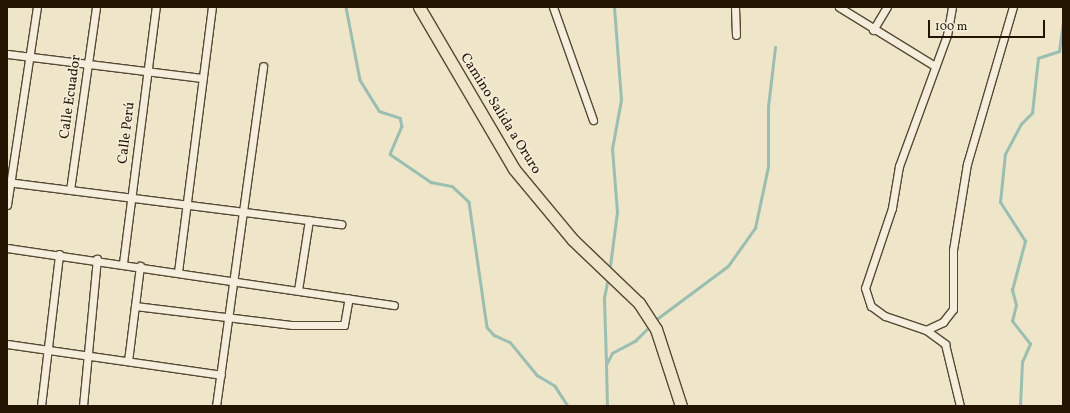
<!DOCTYPE html>
<meta charset="utf-8">
<style>
body{margin:0}
#map{position:relative;width:1070px;height:413px;overflow:hidden;background:#efe5c9;font-family:Vollkorn,serif}
div>[style]{position:absolute}
[style*='--x']{left:calc(var(--x)*1px);top:calc(var(--y)*1px);width:calc(var(--w)*1px);rotate:calc(var(--a)*1deg)}
.stream>*{height:2.5px;margin:-1.25px;padding:0 1.25px;transform-origin:1.25px;border-radius:1.25px;background:#9abfb2}
.roads{filter:drop-shadow(1px 0 #564934) drop-shadow(-1px 0 #564934) drop-shadow(0 1px #564934) drop-shadow(0 -1px #564934)}
.minor>*{height:7px;margin:-3.5px;padding:0 3.5px;transform-origin:3.5px;border-radius:3.5px;background:#f5eedc}
.trunk>*{height:11px;margin:-5.5px;padding:0 5.5px;transform-origin:5.5px;border-radius:5.5px;background:#efe5c9}
span{translate:-50% -50%;white-space:nowrap;text-align:center;line-height:1.15;-webkit-text-stroke:3px #f5eedc;paint-order:stroke}
.street-label{font-size:14px;color:#231502}
.frame{position:absolute;inset:0;border:8px solid #231502;pointer-events:none}
.scale{position:absolute;left:928px;top:20px;width:117px;height:18px;box-sizing:border-box;border:2px solid #231502;border-top:0;padding-left:5px;font-size:12px;line-height:14px;white-space:nowrap;color:#231502;-webkit-text-stroke:3px #f5eedc;paint-order:stroke}
</style>
<div id="map">
<div class="stream">
<i style="--x:346;--y:7;--w:74;--a:79.1"></i>
<i style="--x:360;--y:80;--w:36;--a:58"></i>
<i style="--x:379;--y:111;--w:22;--a:18"></i>
<i style="--x:400;--y:118;--w:8;--a:76"></i>
<i style="--x:402;--y:126;--w:30;--a:113"></i>
<i style="--x:390;--y:154;--w:50;--a:34.3"></i>
<i style="--x:431;--y:182;--w:21;--a:11"></i>
<i style="--x:452;--y:186;--w:23;--a:43"></i>
<i style="--x:469;--y:202;--w:126;--a:81.8"></i>
<i style="--x:487;--y:327;--w:11;--a:49"></i>
<i style="--x:494;--y:335;--w:17;--a:24"></i>
<i style="--x:510;--y:342;--w:43;--a:50.7"></i>
<i style="--x:537;--y:375;--w:21;--a:31"></i>
<i style="--x:555;--y:386;--w:24;--a:57"></i>
<i style="--x:610;--y:266;--w:54;--a:-82.6"></i>
<i style="--x:617;--y:212;--w:63;--a:-94.5"></i>
<i style="--x:612;--y:149;--w:50;--a:-79.6"></i>
<i style="--x:621;--y:100;--w:93;--a:-94.3"></i>
<i style="--x:654;--y:321;--w:92;--a:-36.6"></i>
<i style="--x:728;--y:266;--w:47;--a:-54.6"></i>
<i style="--x:755;--y:228;--w:62;--a:-78"></i>
<i style="--x:768;--y:167;--w:60;--a:-90"></i>
<i style="--x:768;--y:107;--w:60;--a:-83.3"></i>
<i style="--x:606;--y:363;--w:65;--a:-91.8"></i>
<i style="--x:604;--y:298;--w:16;--a:-79"></i>
<i style="--x:607;--y:406;--w:41;--a:-91.4"></i>
<i style="--x:606;--y:365;--w:13;--a:-63"></i>
<i style="--x:612;--y:353;--w:27;--a:-28"></i>
<i style="--x:636;--y:340;--w:16;--a:-45"></i>
<i style="--x:1020;--y:406;--w:44;--a:-87.4"></i>
<i style="--x:1022;--y:362;--w:20;--a:-66"></i>
<i style="--x:1030;--y:344;--w:29;--a:-128"></i>
<i style="--x:1012;--y:321;--w:16;--a:-76"></i>
<i style="--x:1016;--y:305;--w:16;--a:-105"></i>
<i style="--x:1012;--y:290;--w:51;--a:-75.1"></i>
<i style="--x:1025;--y:241;--w:46;--a:-122.7"></i>
<i style="--x:1000;--y:202;--w:48;--a:-84.1"></i>
<i style="--x:1005;--y:154;--w:34;--a:-62"></i>
<i style="--x:1021;--y:124;--w:16;--a:-45"></i>
<i style="--x:1032;--y:113;--w:55;--a:-83.8"></i>
<i style="--x:1038;--y:58;--w:22;--a:-18"></i>
<i style="--x:1059;--y:51;--w:29;--a:-82"></i>
</div>
<div class="roads">
<div class="minor">
<i style="--x:553;--y:7;--w:120;--a:70.5"></i>
<i style="--x:735;--y:7;--w:28;--a:88"></i>
<i style="--x:839;--y:7;--w:113;--a:31.6"></i>
<i style="--x:952;--y:7;--w:28;--a:100"></i>
<i style="--x:947;--y:35;--w:140;--a:110.1"></i>
<i style="--x:899;--y:166;--w:43;--a:99.5"></i>
<i style="--x:892;--y:208;--w:84;--a:108.6"></i>
<i style="--x:865;--y:288;--w:19;--a:72"></i>
<i style="--x:871;--y:306;--w:17;--a:36"></i>
<i style="--x:885;--y:316;--w:43;--a:18.9"></i>
<i style="--x:926;--y:330;--w:24;--a:36"></i>
<i style="--x:945;--y:344;--w:64;--a:76.4"></i>
<i style="--x:873;--y:30;--w:27;--a:-59"></i>
<i style="--x:7;--y:54;--w:197;--a:7"></i>
<i style="--x:7;--y:182;--w:337;--a:7.2"></i>
<i style="--x:70;--y:190;--w:185;--a:-81.9"></i>
<i style="--x:7;--y:205;--w:200;--a:-81.4"></i>
<i style="--x:7;--y:248;--w:391;--a:8.4"></i>
<i style="--x:123;--y:263;--w:258;--a:-82.7"></i>
<i style="--x:178;--y:272;--w:267;--a:-82.7"></i>
<i style="--x:298;--y:290;--w:71;--a:-81.1"></i>
<i style="--x:135;--y:306;--w:159;--a:6.9"></i>
<i style="--x:293;--y:325;--w:51;--a:0"></i>
<i style="--x:344;--y:325;--w:27;--a:-80"></i>
<i style="--x:926;--y:330;--w:19;--a:-25"></i>
<i style="--x:943;--y:322;--w:16;--a:-52"></i>
<i style="--x:953;--y:309;--w:59;--a:-90"></i>
<i style="--x:953;--y:250;--w:87;--a:-80.8"></i>
<i style="--x:967;--y:164;--w:164;--a:-73.7"></i>
<i style="--x:7;--y:344;--w:216;--a:8.2"></i>
<i style="--x:128;--y:361;--w:96;--a:-82.8"></i>
<i style="--x:41;--y:406;--w:153;--a:-83.2"></i>
<i style="--x:83;--y:406;--w:148;--a:-84.6"></i>
<i style="--x:216;--y:406;--w:343;--a:-82.1"></i>
</div>
<div class="trunk">
<i style="--x:419;--y:7;--w:188;--a:59.6"></i>
<i style="--x:514;--y:169;--w:92;--a:50.3"></i>
<i style="--x:573;--y:240;--w:91;--a:43.7"></i>
<i style="--x:639;--y:303;--w:31;--a:57"></i>
<i style="--x:656;--y:329;--w:81;--a:72"></i>
</div>
</div>
<div class="street-label">
<span style="left:71px;top:97px;rotate:-82deg">Calle Ecuador</span>
<span style="left:500px;top:114px;rotate:58deg">Camino Salida a Oruro</span>
<span style="left:127px;top:133px;rotate:-83deg">Calle Perú</span>
</div>
<div class="frame"></div>
<div class="scale">100 m</div>
</div>
